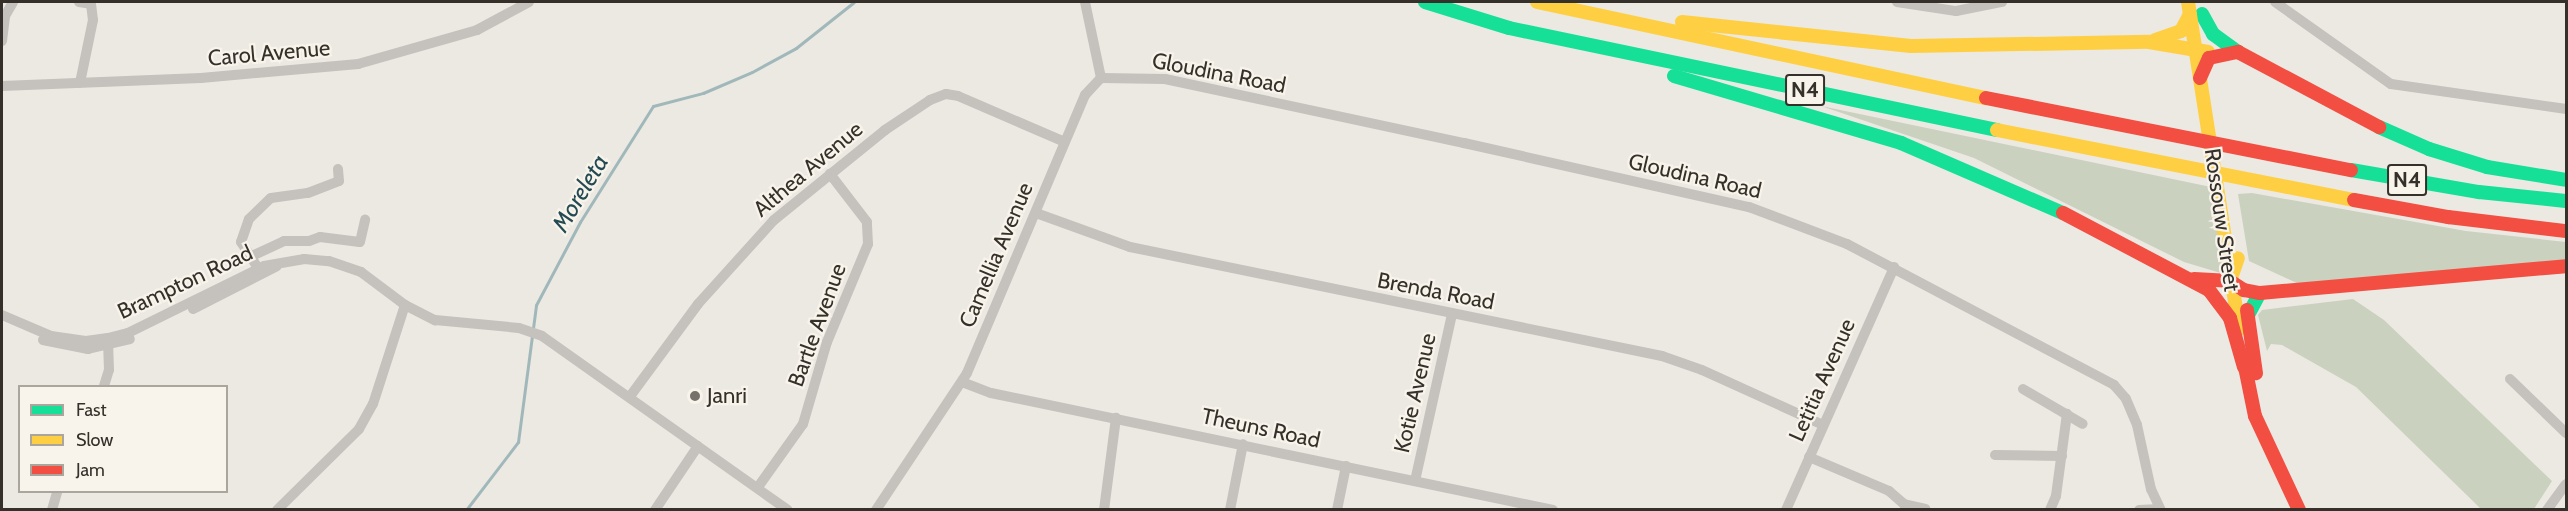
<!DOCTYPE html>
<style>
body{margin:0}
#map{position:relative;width:2568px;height:511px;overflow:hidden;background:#ece9e3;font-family:Cabin,sans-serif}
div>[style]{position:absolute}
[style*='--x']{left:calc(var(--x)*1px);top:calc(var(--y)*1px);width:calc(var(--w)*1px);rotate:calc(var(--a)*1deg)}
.green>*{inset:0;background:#cbd1bf}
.stream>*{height:3px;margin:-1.5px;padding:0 1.5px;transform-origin:1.5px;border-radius:1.5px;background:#a1b8bb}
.street>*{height:10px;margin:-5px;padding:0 5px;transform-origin:5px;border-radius:5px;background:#c5c1bc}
.fast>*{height:14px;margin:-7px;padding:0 7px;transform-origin:7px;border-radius:7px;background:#16e098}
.slow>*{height:14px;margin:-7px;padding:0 7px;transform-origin:7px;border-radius:7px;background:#ffcf43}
.jam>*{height:14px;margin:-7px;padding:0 7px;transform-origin:7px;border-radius:7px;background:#f24e42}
.dots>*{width:16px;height:16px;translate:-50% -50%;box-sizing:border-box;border:3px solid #f8f4eb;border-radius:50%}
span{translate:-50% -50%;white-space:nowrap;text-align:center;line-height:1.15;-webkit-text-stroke:4.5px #f8f4eb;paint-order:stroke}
.shield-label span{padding:2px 4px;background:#f8f4eb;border:2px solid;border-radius:4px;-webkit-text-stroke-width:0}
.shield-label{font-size:21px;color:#36302a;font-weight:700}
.street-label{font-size:22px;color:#36302a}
.poi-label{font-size:22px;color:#36302a}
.left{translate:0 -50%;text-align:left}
.water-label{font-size:24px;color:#244a53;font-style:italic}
.frame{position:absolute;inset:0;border:3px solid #36302a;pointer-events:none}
.legend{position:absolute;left:18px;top:385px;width:210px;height:108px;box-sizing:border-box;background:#f8f4eb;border:2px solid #aaa69e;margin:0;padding:8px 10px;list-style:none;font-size:18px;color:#36302a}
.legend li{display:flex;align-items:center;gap:12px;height:30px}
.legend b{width:30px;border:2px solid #aaa69e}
</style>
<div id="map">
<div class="green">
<i style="clip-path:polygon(1821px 106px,2211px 187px,2224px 274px,2184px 262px,1974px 158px)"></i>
<i style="clip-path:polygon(2252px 193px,2466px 231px,2566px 242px,2566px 263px,2299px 284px,2249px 261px,2238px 194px)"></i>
<i style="clip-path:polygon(2353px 299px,2384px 320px,2552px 481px,2534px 509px,2481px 509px,2356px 387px,2282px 345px,2271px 344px,2267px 351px,2258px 315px,2262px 310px)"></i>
</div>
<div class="stream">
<i style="--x:466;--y:510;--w:86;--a:-52.6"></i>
<i style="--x:518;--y:442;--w:138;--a:-82.5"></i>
<i style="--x:536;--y:305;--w:94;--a:-62.1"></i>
<i style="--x:580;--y:222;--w:137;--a:-57.8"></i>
<i style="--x:653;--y:106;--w:52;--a:-14.6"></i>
<i style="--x:703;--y:93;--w:53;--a:-23.2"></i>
<i style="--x:752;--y:72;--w:50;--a:-28.6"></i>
<i style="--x:796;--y:48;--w:74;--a:-38.4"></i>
</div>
<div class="street">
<i style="--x:79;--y:2;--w:12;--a:9"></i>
<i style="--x:91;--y:4;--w:16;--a:83"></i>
<i style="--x:93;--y:20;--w:64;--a:101.7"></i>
<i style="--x:1085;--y:2;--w:78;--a:78.1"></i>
<i style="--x:1897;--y:2;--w:60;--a:8.7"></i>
<i style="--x:1956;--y:11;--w:47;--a:-11.1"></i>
<i style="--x:2275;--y:2;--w:142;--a:35.3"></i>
<i style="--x:2391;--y:84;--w:177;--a:8.1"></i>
<i style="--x:2;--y:41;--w:25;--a:-83"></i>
<i style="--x:5;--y:16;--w:16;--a:-60"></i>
<i style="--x:1101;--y:78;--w:64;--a:0.9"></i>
<i style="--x:1165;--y:79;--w:306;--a:12.1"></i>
<i style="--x:1464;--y:143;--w:292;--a:12.7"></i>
<i style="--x:1749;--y:207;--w:105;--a:20.7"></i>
<i style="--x:1847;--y:244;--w:302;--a:27.8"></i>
<i style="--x:2114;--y:385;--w:18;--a:49"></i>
<i style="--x:2126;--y:399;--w:28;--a:67"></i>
<i style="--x:2137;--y:425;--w:66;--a:77.7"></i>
<i style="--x:2151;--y:489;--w:23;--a:65"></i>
<i style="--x:2;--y:86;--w:199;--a:-2.3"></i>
<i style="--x:201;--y:78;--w:158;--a:-5.1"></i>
<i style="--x:358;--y:64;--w:124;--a:-15.9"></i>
<i style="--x:477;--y:30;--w:59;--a:-28.3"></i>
<i style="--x:1036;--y:213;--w:100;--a:19.9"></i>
<i style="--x:1130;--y:247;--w:543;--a:11.58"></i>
<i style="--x:1662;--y:356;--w:42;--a:19.3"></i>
<i style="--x:1702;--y:370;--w:133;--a:24.4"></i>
<i style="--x:252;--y:256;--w:35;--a:-25"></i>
<i style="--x:284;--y:241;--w:25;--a:0"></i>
<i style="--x:309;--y:241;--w:12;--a:-20"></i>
<i style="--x:320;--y:237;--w:40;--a:7.1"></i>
<i style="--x:360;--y:242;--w:23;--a:-77"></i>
<i style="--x:258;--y:268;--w:31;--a:-123"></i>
<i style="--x:241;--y:242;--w:24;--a:-71"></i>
<i style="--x:249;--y:219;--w:30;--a:-44"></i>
<i style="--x:271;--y:198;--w:37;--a:-8"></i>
<i style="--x:308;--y:193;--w:33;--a:-21"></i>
<i style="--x:339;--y:181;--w:12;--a:-95"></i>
<i style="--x:193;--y:309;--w:94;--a:-27.1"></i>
<i style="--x:2;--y:315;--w:53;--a:23.2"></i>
<i style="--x:51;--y:336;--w:35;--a:8"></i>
<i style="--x:86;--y:341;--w:22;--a:-8"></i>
<i style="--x:108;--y:338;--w:21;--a:-14"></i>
<i style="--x:128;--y:333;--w:152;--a:-26.2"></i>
<i style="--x:264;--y:266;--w:41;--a:-9.9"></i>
<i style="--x:304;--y:259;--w:25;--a:5"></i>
<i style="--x:329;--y:261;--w:34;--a:19"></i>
<i style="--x:361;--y:272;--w:55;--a:36.9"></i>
<i style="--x:405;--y:305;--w:34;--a:27"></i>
<i style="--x:435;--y:320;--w:84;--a:5.4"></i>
<i style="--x:519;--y:328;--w:24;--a:19"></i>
<i style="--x:542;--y:336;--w:301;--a:35.3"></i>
<i style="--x:43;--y:340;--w:46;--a:11.3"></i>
<i style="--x:88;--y:349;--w:43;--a:-13.4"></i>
<i style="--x:2510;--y:379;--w:78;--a:44"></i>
<i style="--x:962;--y:382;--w:31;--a:21"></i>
<i style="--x:991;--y:393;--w:574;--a:11.76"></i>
<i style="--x:104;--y:386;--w:17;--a:-73"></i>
<i style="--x:109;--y:370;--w:30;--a:-92"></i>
<i style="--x:2023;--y:389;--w:69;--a:30.3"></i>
<i style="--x:631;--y:395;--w:113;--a:-53.6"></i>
<i style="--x:698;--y:304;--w:113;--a:-47.9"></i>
<i style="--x:774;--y:220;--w:143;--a:-39"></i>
<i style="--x:885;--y:130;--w:54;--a:-33.7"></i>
<i style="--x:930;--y:100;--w:17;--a:-21"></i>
<i style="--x:946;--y:94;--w:12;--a:9"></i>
<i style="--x:958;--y:96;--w:116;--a:23.3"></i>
<i style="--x:1995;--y:455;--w:67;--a:0.9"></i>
<i style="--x:1809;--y:457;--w:87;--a:23"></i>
<i style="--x:1889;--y:491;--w:20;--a:41"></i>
<i style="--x:1904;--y:504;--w:22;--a:13"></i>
<i style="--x:1415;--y:481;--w:171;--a:-77.5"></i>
<i style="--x:758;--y:487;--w:77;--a:-54.5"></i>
<i style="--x:803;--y:424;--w:85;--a:-73.7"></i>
<i style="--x:827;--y:342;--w:106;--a:-67.3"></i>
<i style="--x:868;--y:244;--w:22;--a:-93"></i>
<i style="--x:867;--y:222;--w:61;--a:-127.6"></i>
<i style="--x:52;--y:510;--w:19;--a:-74"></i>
<i style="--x:277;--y:510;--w:115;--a:-44.6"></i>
<i style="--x:359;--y:429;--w:29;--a:-61"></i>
<i style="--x:373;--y:404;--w:104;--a:-72.1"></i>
<i style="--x:655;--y:510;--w:77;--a:-56.1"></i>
<i style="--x:876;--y:510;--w:164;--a:-56.4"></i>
<i style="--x:967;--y:373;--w:302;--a:-67"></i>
<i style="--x:1085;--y:95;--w:23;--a:-47"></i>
<i style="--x:1104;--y:510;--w:93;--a:-82.6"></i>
<i style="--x:1230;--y:510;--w:67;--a:-78.9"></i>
<i style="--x:1337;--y:510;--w:45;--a:-78.4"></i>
<i style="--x:1786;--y:510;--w:266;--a:-66"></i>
<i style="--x:2050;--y:510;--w:15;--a:-67"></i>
<i style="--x:2056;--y:496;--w:83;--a:-82.4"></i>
<i style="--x:2139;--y:510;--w:21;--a:-3"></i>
<i style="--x:2547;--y:510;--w:32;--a:-54"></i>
</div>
<div class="fast">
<i style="--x:1425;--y:2;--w:88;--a:17.2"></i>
<i style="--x:1509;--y:28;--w:499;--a:11.8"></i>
<i style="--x:2202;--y:14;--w:23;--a:61"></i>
<i style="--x:2213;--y:34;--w:31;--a:36"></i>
<i style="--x:1674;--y:76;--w:237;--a:16.4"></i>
<i style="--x:1901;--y:143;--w:176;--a:23.4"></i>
<i style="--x:2379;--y:127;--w:55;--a:23.7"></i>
<i style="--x:2429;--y:149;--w:61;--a:17.2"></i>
<i style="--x:2487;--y:167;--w:80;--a:9.3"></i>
<i style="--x:2351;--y:170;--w:130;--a:9.8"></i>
<i style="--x:2479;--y:192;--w:87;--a:5.9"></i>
<i style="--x:2247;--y:317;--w:27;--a:-62"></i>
</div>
<div class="slow">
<i style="--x:1537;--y:2;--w:459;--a:12.1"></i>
<i style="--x:2188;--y:2;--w:331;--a:81.1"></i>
<i style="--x:1682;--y:22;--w:230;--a:6"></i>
<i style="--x:1911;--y:46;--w:238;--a:-1"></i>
<i style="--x:2149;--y:42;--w:60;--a:9.6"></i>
<i style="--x:2155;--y:40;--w:28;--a:-19"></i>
<i style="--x:2181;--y:31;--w:19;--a:-62"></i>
<i style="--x:1997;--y:130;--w:364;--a:11.1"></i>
<i style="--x:2230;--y:281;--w:24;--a:-71"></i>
</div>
<div class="jam">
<i style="--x:2200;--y:78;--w:22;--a:-66"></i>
<i style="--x:2209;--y:58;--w:30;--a:-12"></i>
<i style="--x:2238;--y:52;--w:160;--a:28"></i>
<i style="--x:1986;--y:98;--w:372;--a:11.2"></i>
<i style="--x:2354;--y:200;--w:96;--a:10.3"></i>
<i style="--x:2448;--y:217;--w:119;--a:6.8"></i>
<i style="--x:2063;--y:213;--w:165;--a:27.8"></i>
<i style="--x:2209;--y:290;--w:35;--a:53"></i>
<i style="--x:2230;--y:318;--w:51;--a:74.1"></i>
<i style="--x:2194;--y:279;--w:36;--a:3"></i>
<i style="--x:2230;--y:281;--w:17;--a:33"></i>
<i style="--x:2244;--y:290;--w:16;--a:11"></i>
<i style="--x:2260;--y:293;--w:307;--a:-5"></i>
<i style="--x:2247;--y:310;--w:64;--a:81.9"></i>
<i style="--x:2243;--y:357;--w:60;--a:78.5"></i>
<i style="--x:2255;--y:416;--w:104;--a:64.9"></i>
</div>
<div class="dots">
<i style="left:695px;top:396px;background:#76716b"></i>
</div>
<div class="shield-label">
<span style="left:1805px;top:90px">N4</span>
<span style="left:2407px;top:180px">N4</span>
</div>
<div class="street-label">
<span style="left:269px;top:53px;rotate:-5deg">Carol Avenue</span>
<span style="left:1219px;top:73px;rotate:11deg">Gloudina Road</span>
<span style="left:808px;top:169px;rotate:-40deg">Althea Avenue</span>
<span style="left:1695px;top:176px;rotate:13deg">Gloudina Road</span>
<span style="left:2222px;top:220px;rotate:82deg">Rossouw Street</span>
<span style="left:996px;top:255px;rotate:-67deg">Camellia Avenue</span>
<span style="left:185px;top:282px;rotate:-25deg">Brampton Road</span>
<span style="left:1436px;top:291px;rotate:11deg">Brenda Road</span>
<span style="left:817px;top:325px;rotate:-70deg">Bartle Avenue</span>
<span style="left:1822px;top:380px;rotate:-66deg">Letitia Avenue</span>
<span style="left:1415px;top:393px;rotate:-77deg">Kotie Avenue</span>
<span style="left:1261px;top:428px;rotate:12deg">Theuns Road</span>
</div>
<div class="poi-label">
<span class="left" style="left:707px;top:396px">Janri</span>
</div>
<div class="water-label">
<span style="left:580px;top:193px;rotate:-59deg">Moreleta</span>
</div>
<div class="frame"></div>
<ul class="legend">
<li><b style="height:8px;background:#16e098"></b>Fast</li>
<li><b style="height:8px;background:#ffcf43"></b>Slow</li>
<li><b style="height:8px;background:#f24e42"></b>Jam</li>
</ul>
</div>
